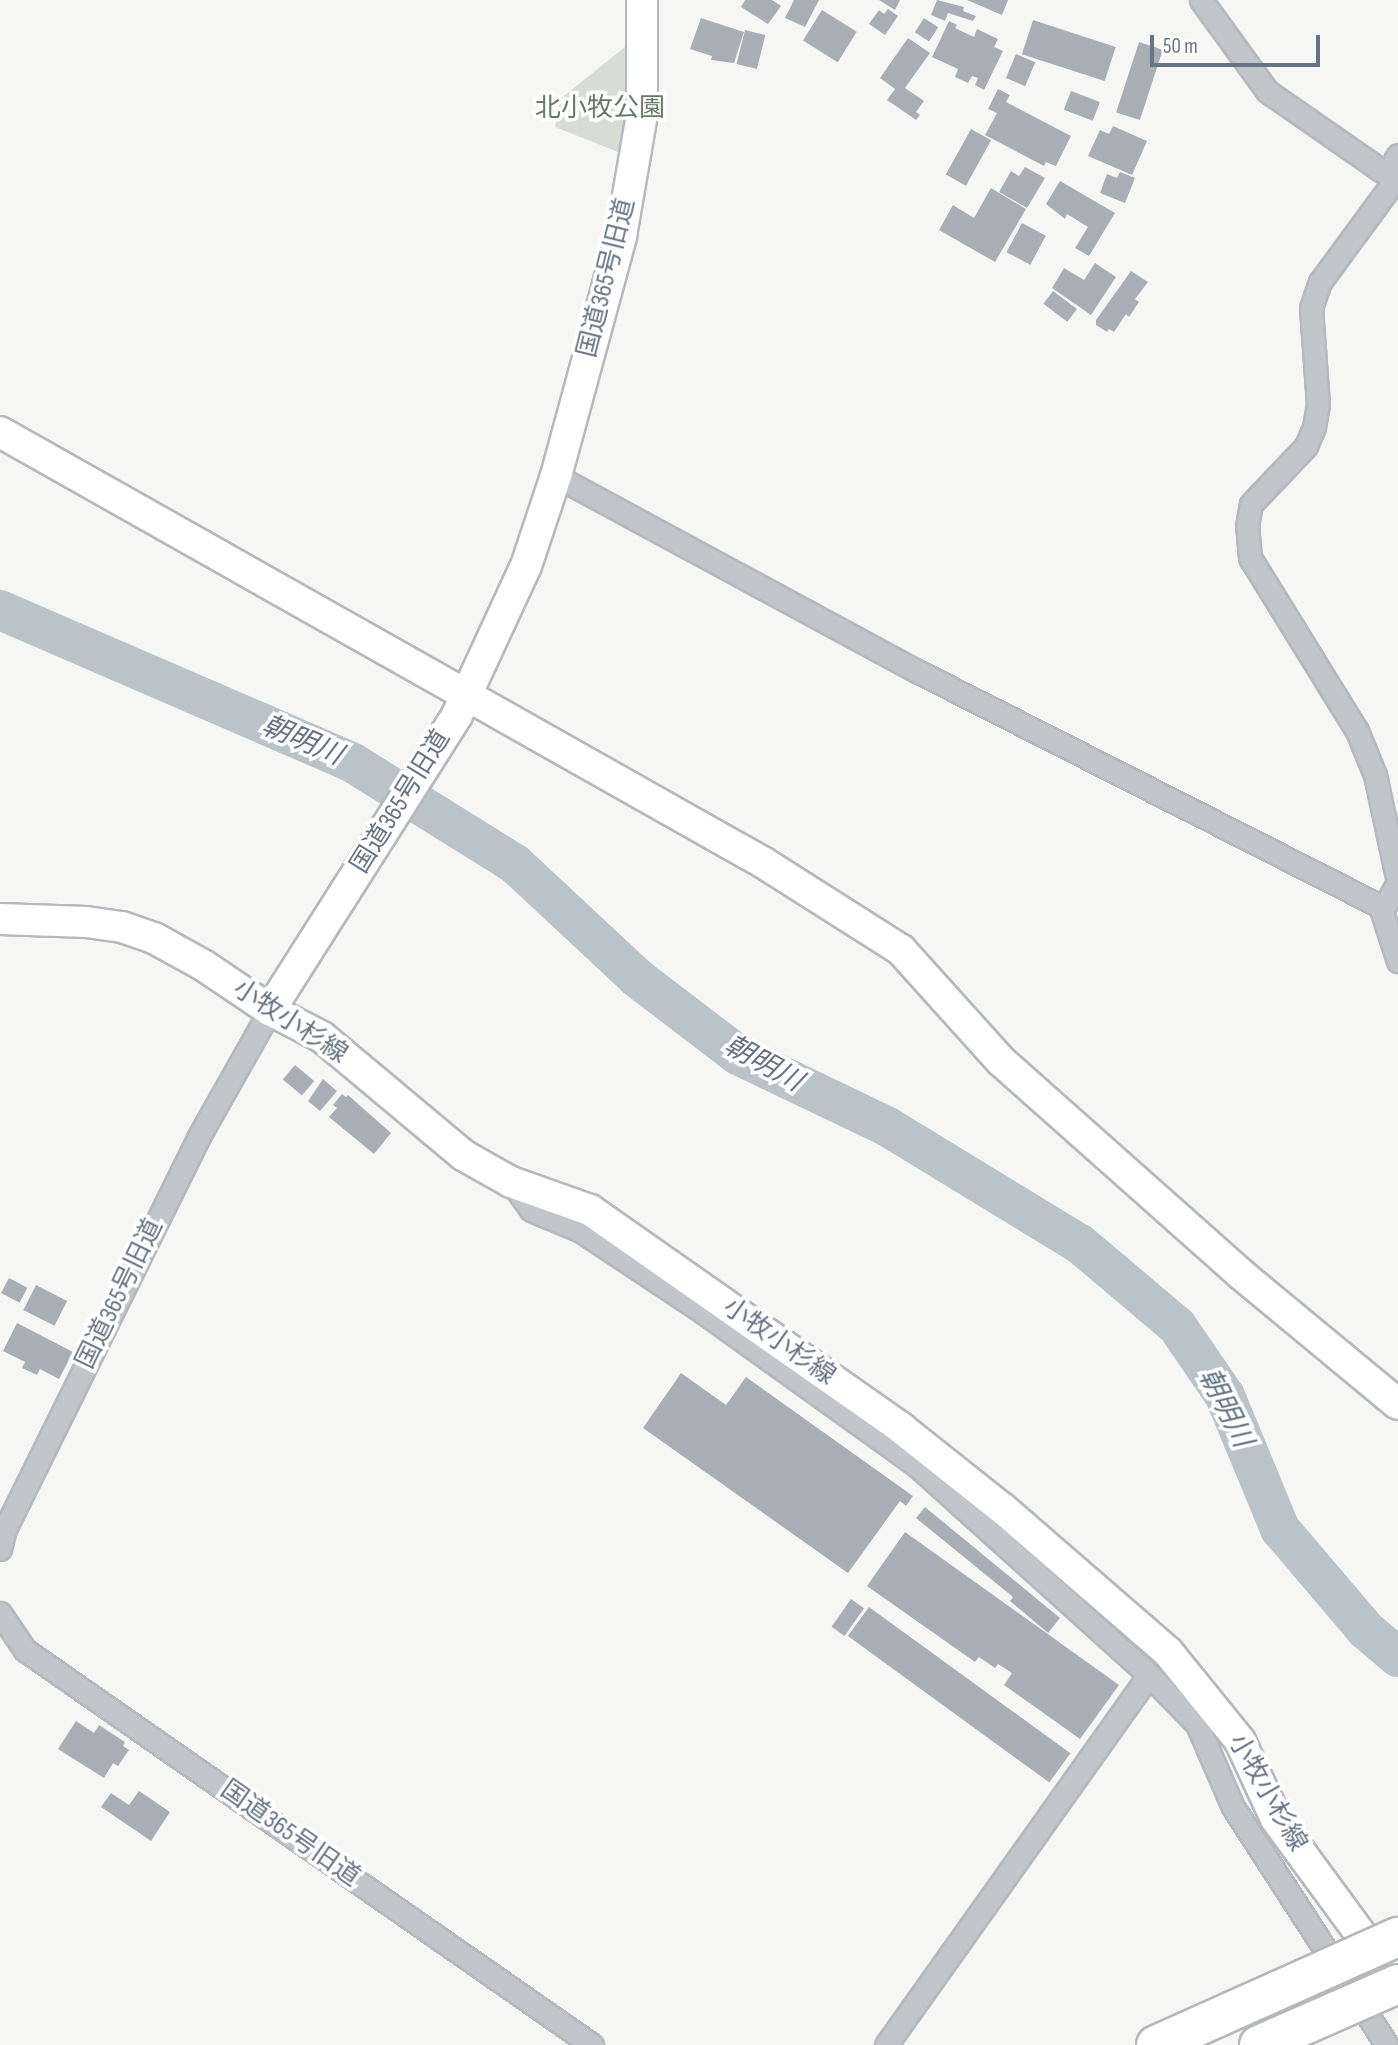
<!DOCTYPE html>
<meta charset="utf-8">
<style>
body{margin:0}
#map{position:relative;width:1398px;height:2045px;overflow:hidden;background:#f6f7f4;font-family:"Sofia Sans Condensed","Noto Sans JP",sans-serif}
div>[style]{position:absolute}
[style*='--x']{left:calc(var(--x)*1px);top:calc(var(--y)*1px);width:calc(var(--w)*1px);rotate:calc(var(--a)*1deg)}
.green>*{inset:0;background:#d7ddd5}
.river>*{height:40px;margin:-20px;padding:0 20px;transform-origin:20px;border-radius:20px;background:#bac3c8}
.building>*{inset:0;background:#a9aeb5;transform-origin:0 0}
.roads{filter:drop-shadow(2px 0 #b5b8bd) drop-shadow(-2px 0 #b5b8bd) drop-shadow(0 2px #b5b8bd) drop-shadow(0 -2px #b5b8bd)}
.street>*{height:21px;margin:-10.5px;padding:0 10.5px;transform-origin:10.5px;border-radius:10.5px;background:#c2c5c9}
.secondary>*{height:30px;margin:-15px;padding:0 15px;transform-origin:15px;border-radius:15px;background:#fff}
.bridges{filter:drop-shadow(2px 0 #b5b8bb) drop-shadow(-2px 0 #b5b8bb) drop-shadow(0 2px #b5b8bb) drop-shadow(0 -2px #b5b8bb)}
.highway-bridge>*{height:38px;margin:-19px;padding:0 19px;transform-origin:19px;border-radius:19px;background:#fff}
span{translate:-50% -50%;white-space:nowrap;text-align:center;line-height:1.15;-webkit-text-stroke:7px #fff;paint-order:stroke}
.park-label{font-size:26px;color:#677a66}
.street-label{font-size:26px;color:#687383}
.water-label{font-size:28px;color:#63737f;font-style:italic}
.scale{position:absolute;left:1150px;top:35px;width:170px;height:32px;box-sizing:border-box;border:4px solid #687383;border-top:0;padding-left:9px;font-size:21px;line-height:24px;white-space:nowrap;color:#687383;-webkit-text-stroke:5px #fff;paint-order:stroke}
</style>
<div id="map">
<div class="green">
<i style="clip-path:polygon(635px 39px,623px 154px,555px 127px,560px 99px)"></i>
</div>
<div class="river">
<i style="--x:0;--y:610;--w:385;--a:23.4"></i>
<i style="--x:353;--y:763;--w:191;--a:31.9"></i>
<i style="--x:515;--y:864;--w:166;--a:43"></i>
<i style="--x:636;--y:977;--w:128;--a:37.4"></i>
<i style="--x:738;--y:1055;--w:166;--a:25.6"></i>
<i style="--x:888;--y:1127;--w:225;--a:31.4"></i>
<i style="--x:1080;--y:1244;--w:127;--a:40.2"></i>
<i style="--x:1177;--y:1326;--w:85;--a:55.6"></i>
<i style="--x:1225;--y:1396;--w:144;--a:67.5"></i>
<i style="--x:1280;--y:1529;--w:133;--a:49.6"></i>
<i style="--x:1366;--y:1630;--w:42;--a:40.2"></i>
</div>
<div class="building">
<i style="clip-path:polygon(745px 0,772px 0,781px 6px,768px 24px,741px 7px)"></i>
<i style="clip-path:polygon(794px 0,819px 0,805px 27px,785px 18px)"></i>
<i style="clip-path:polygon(879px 0,900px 0,895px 10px)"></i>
<i style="clip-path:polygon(937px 0,964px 7px,963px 11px,976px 16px,973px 21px,948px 13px,945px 21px,931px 15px)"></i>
<i style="clip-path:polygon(967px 0,1008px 0,1002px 15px)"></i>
<i style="clip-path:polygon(888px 9px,898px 16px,885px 35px,869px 24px,879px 10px,884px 14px)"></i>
<i style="left:822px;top:10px;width:41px;height:36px;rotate:32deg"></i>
<i style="clip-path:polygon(701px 18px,744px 32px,734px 63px,711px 60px,712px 56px,690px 49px)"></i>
<i style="left:924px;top:18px;width:17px;height:17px;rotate:33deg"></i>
<i style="left:1033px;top:20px;width:87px;height:36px;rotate:18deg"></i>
<i style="clip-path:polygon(949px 21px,957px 25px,955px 28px,974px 37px,977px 29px,998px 39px,994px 47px,1003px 51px,984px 90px,975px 85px,978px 78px,972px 76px,968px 83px,955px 77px,958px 69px,932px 57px)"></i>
<i style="left:745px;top:30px;width:21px;height:35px;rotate:14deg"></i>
<i style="clip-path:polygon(908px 38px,930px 53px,905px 88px,924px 101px,916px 112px,920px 115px,916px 120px,887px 100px,895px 89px,880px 78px)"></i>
<i style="left:1139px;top:42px;width:25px;height:74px;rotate:18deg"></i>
<i style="left:1016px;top:54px;width:21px;height:26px;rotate:23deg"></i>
<i style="clip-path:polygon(998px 89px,1010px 95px,1006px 102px,1071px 136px,1056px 166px,1046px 162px,1044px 166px,985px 135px,997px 113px,988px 109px)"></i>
<i style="left:1071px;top:91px;width:31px;height:20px;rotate:21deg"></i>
<i style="clip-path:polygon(1113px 126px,1147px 141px,1132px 175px,1088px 156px,1100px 130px,1109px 134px)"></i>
<i style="left:971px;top:129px;width:23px;height:52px;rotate:29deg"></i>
<i style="clip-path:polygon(1025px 167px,1045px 178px,1027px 208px,999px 192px,1011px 171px,1019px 176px)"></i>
<i style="clip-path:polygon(1120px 172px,1135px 178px,1125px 203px,1100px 193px,1107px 174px,1117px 178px)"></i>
<i style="clip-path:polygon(1060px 181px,1115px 213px,1089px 256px,1075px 248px,1088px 227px,1067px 214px,1065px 219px,1046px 204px)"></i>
<i style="clip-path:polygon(991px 188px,1026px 209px,995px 262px,939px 230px,953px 205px,974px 218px)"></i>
<i style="left:1022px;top:223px;width:27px;height:33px;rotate:28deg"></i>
<i style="clip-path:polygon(1095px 263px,1116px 277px,1091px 315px,1052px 288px,1064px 268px,1084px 280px)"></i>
<i style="clip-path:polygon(1131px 271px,1148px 282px,1135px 299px,1139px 302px,1129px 317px,1126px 314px,1114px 332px,1109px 329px,1107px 332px,1096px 325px,1096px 320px)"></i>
<i style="left:1053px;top:291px;width:30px;height:16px;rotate:37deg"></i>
<i style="left:295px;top:1065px;width:25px;height:19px;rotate:40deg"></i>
<i style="clip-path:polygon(323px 1079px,337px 1091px,320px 1111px,308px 1101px)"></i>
<i style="clip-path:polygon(342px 1094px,346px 1097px,348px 1095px,391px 1133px,374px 1154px,329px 1117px,337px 1108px,333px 1105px)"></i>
<i style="left:9px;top:1278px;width:21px;height:17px;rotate:28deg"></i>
<i style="left:36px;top:1285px;width:35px;height:28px;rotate:27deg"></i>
<i style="clip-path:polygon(17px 1323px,73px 1352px,59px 1379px,40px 1369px,37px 1375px,22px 1368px,25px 1362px,3px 1351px)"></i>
<i style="clip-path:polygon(681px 1373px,726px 1405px,746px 1377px,913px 1496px,906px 1506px,900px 1501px,848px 1573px,643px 1428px)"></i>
<i style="clip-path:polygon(925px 1507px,1060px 1618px,1048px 1633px,1010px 1601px,1013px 1597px,916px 1518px)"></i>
<i style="clip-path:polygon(905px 1532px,1119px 1685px,1080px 1739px,1004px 1685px,1012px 1673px,998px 1664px,995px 1668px,979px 1657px,975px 1662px,867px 1586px)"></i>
<i style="left:851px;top:1599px;width:16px;height:34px;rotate:35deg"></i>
<i style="left:869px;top:1607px;width:249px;height:36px;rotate:36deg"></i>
<i style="clip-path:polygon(76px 1721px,94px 1733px,99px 1725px,125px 1742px,123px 1746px,129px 1750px,118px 1766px,113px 1763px,104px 1778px,58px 1749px)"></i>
<i style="clip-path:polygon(139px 1791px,170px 1812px,151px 1841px,101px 1807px,111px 1793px,129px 1805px)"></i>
</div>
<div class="roads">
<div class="street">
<i style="--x:1201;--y:0;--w:112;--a:54"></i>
<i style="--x:1267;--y:91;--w:160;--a:34.8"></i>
<i style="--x:556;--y:476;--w:413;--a:28.4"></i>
<i style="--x:919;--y:672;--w:517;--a:26.91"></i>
<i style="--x:1380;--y:906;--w:58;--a:71.9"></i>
<i style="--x:1382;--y:911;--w:33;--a:-61"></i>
<i style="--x:1398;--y:882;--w:109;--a:-102.1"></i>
<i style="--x:1375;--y:775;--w:48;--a:-112.2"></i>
<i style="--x:1357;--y:731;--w:203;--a:-121.7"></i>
<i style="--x:1250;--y:558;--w:32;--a:-95"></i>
<i style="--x:1247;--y:526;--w:22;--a:-80"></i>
<i style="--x:1251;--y:504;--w:80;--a:-46.5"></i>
<i style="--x:1306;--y:446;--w:21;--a:-67"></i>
<i style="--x:1314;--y:427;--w:22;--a:-80"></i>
<i style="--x:1318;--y:405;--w:97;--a:-94.1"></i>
<i style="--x:1311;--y:308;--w:28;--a:-71"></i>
<i style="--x:1320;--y:282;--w:127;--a:-53.7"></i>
<i style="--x:1395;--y:180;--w:20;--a:-90"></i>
<i style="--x:1395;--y:160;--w:6;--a:-59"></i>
<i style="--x:511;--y:1182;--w:34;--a:54"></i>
<i style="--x:531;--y:1210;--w:54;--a:22.8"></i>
<i style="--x:581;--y:1231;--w:146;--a:33.6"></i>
<i style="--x:703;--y:1312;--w:262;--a:35.7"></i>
<i style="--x:916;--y:1465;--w:314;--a:42"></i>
<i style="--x:1149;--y:1675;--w:69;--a:45.6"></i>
<i style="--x:1197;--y:1724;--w:90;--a:66.6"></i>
<i style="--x:1233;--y:1807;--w:283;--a:57.1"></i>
<i style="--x:0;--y:1549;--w:21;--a:-76"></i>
<i style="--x:5;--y:1529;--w:436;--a:-63.7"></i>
<i style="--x:198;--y:1138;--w:147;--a:-60.6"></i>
<i style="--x:0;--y:1613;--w:45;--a:56"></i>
<i style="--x:25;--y:1650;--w:691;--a:34.86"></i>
<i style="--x:886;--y:2045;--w:454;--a:-54.6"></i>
</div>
<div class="secondary">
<i style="--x:0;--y:432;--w:877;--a:29.43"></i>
<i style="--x:764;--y:863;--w:162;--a:32.4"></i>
<i style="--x:901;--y:950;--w:149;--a:48"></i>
<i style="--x:1001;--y:1061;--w:322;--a:41.6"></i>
<i style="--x:1242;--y:1275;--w:202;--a:39.6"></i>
<i style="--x:0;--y:919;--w:86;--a:2"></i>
<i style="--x:86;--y:922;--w:36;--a:8"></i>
<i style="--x:122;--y:927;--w:34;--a:19"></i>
<i style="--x:154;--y:938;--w:56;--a:28.9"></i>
<i style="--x:203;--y:965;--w:81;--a:33.9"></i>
<i style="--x:270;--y:1010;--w:59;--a:27.4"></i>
<i style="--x:322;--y:1037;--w:184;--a:39.9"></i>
<i style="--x:463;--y:1155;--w:55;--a:29.4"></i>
<i style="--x:511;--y:1182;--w:84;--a:19.5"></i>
<i style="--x:590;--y:1210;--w:380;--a:35"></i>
<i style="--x:901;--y:1428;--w:130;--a:38.5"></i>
<i style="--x:1003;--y:1509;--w:218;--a:40.9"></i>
<i style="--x:1168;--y:1652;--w:114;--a:51"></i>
<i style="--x:1240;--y:1741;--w:86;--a:65.2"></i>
<i style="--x:1276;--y:1819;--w:206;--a:53.7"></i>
<i style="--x:270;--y:1010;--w:349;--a:-57.6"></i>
<i style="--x:457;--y:715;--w:164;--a:-65.2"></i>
<i style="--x:526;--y:566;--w:95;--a:-71.6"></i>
<i style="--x:556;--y:476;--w:249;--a:-74.8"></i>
<i style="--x:621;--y:236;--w:124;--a:-80.2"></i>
<i style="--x:642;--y:114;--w:114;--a:-90"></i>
</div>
</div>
<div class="bridges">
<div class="highway-bridge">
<i style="--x:1156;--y:2045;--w:265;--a:-24.1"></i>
<i style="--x:1259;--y:2045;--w:152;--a:-23.7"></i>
</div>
</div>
<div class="park-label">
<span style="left:600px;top:109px">北小牧公園</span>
</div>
<div class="street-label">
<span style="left:607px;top:278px;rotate:-76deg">国道365号旧道</span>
<span style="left:401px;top:802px;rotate:-58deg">国道365号旧道</span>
<span style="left:290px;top:1022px;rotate:33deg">小牧小杉線</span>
<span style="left:120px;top:1294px;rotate:-64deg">国道365号旧道</span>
<span style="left:779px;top:1342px;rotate:35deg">小牧小杉線</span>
<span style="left:1267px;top:1793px;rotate:60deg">小牧小杉線</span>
<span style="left:290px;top:1834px;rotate:35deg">国道365号旧道</span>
</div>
<div class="water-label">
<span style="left:302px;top:741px;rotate:23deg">朝明川</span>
<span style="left:763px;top:1064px;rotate:29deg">朝明川</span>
<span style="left:1225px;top:1408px;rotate:63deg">朝明川</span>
</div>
<div class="scale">50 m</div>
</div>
